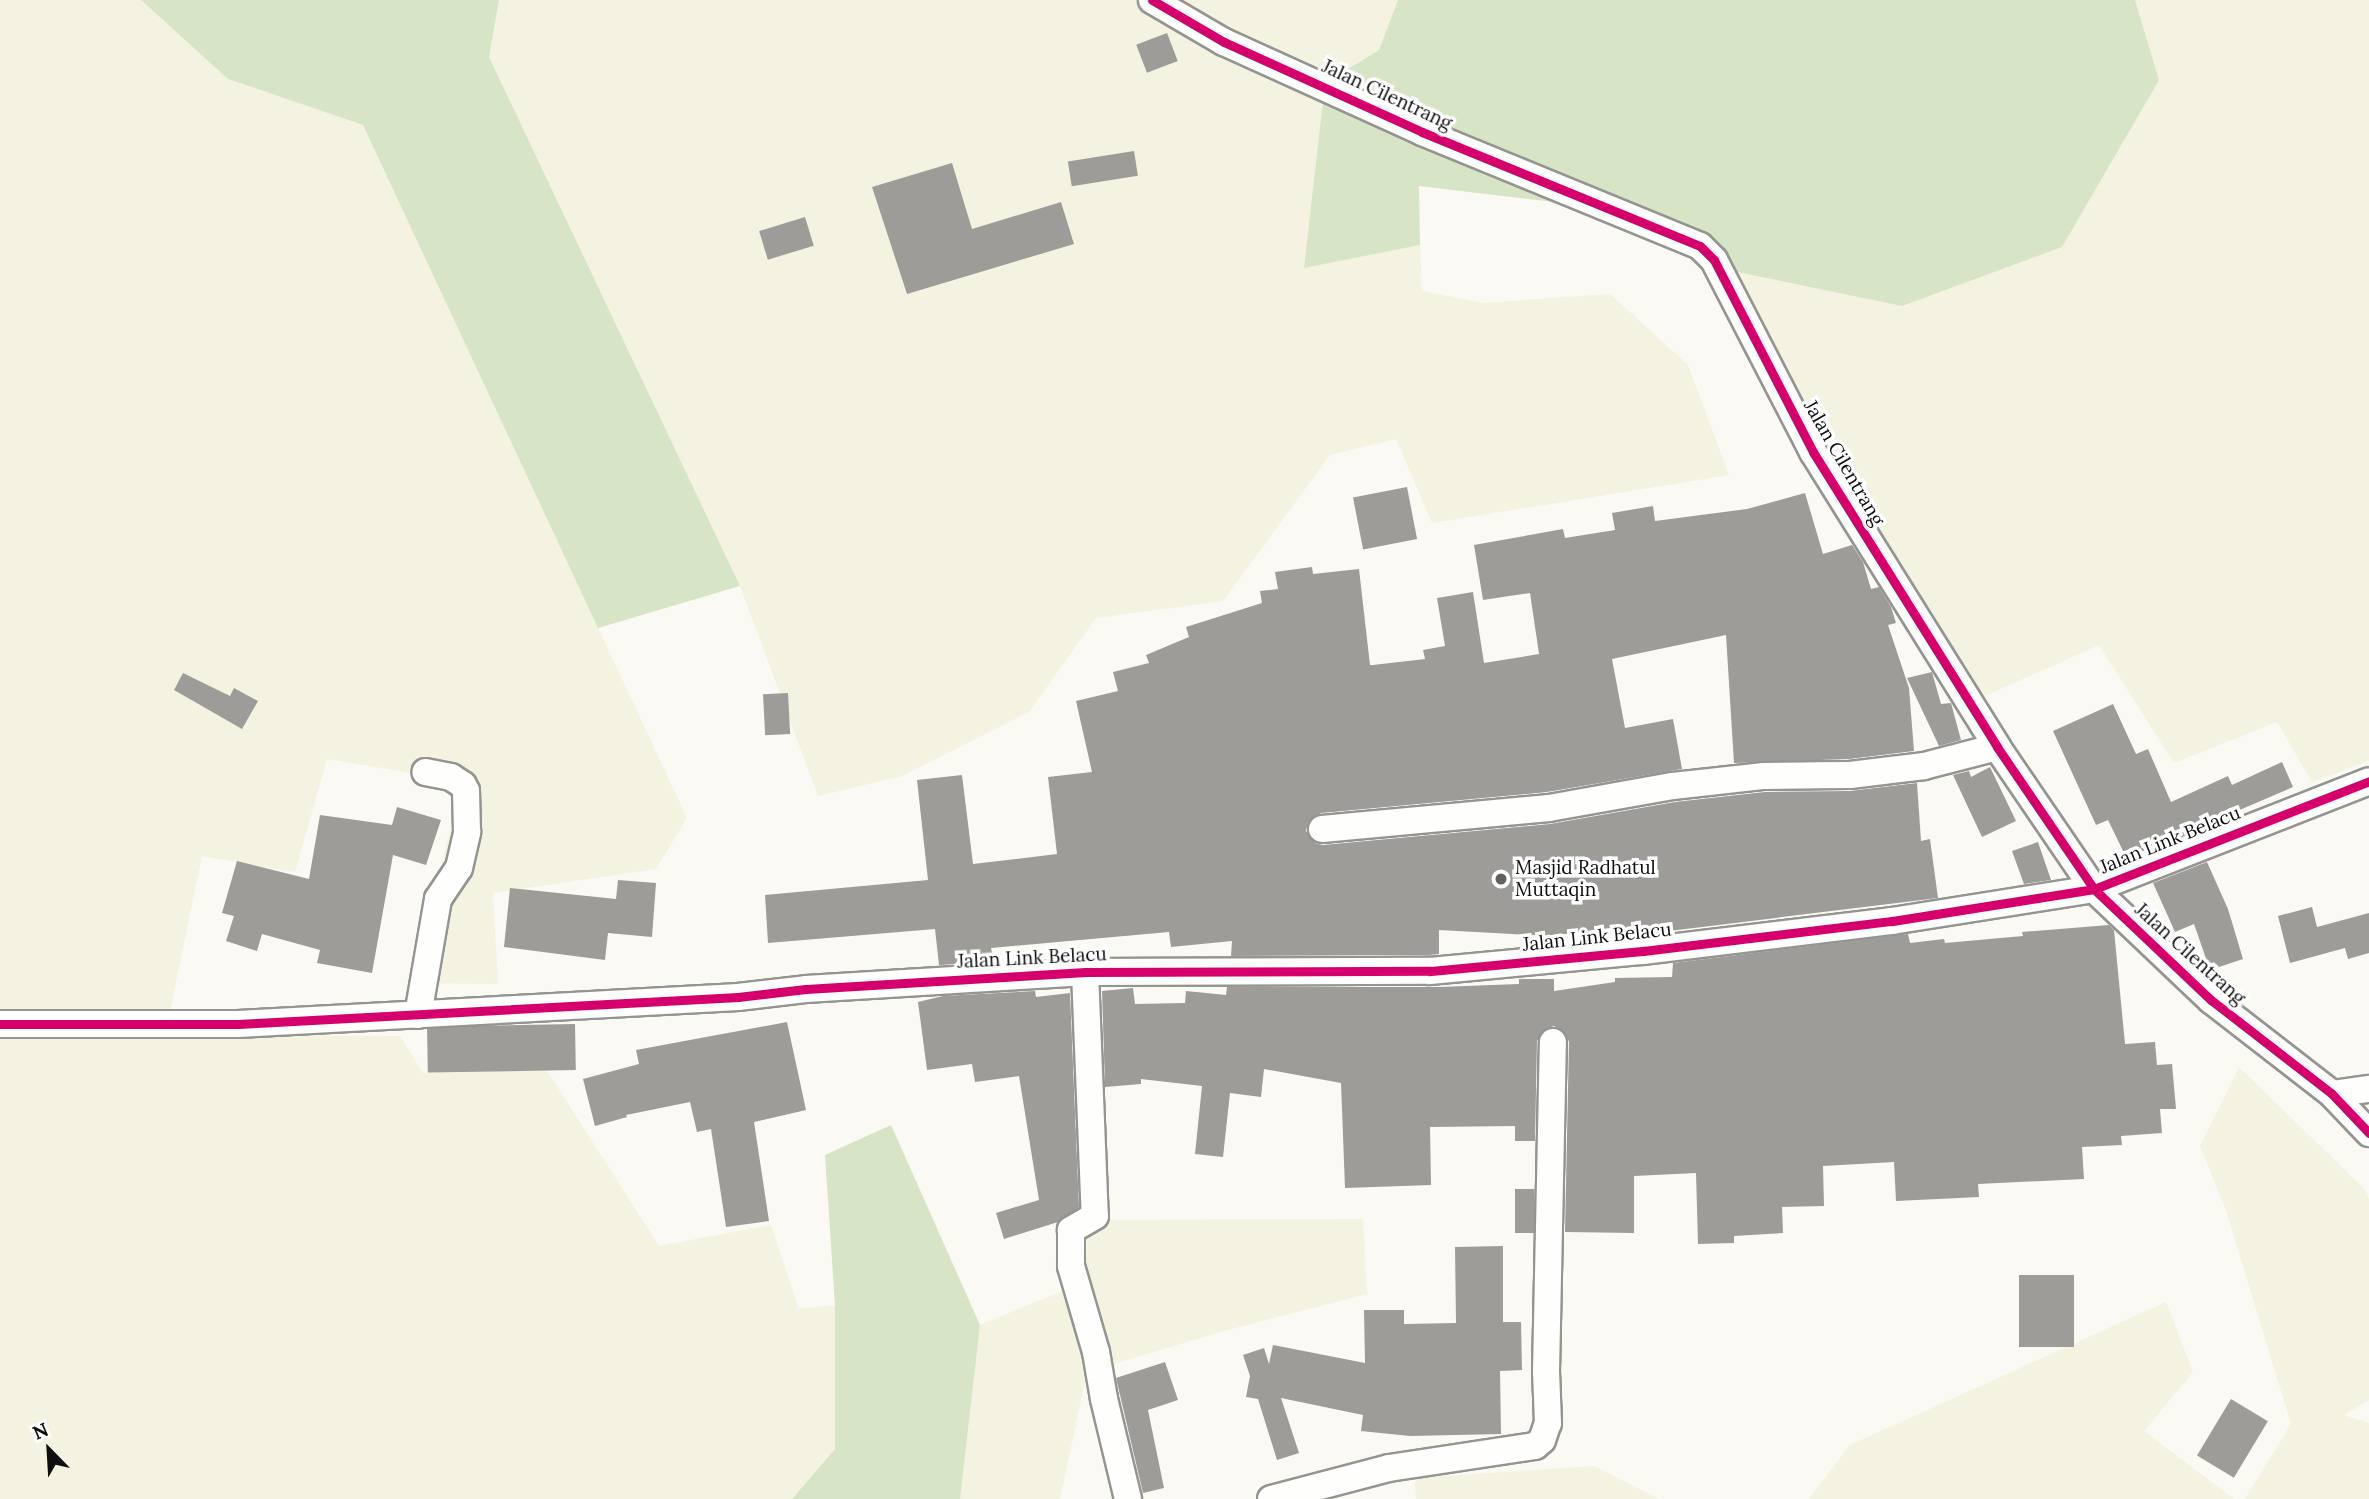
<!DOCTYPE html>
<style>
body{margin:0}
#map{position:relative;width:2369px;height:1499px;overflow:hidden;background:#faf9f3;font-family:Lora,serif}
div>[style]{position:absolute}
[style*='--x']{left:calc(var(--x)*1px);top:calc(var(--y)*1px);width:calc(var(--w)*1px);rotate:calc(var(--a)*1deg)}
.farmland>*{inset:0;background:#f4f2e1}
.forest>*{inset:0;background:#d7e4c5}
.building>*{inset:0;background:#9e9c98;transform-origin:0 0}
.roads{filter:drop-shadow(2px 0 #949491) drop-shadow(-2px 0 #949491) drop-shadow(0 2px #949491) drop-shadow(0 -2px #949491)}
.minor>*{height:26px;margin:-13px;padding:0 13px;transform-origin:13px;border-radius:13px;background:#fefefd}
.cycleway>*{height:9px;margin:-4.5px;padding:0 4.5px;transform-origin:4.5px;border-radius:4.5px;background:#d6006c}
.dots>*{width:19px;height:19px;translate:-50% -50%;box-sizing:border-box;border:4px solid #fff;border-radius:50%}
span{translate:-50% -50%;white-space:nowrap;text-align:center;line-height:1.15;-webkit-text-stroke:7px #fff;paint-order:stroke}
.street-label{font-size:19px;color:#0e0e0e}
.poi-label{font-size:19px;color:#0e0e0e}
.left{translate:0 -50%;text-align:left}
.north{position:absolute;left:14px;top:1415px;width:70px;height:70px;-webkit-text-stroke:5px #fff;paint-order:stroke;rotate:336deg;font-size:19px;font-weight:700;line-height:28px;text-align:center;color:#0e0e0e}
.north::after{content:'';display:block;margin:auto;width:24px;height:32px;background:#0e0e0e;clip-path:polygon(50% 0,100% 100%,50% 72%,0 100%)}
</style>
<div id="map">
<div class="farmland">
<i style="clip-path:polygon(0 0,141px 0,228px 79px,363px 125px,687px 818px,656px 869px,493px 893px,498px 984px,415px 983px,461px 781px,327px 759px,295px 872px,202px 856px,165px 1035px,400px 1036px,423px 1073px,544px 1066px,659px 1246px,771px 1225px,799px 1309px,835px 1305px,835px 1449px,792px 1499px,0 1499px)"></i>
<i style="clip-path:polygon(499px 0,1398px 0,1379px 50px,1325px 83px,1304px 268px,1420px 245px,1422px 291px,1483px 303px,1610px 294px,1688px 365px,1729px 475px,1432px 523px,1396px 439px,1330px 455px,1223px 601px,1096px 618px,1029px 712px,902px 776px,818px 796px,740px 586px,489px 57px)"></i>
<i style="clip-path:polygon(2135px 0,2369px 0,2369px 761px,2312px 782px,2277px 722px,2174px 763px,2099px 645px,1985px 696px,1876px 558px,1718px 268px,1902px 306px,2159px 81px)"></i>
<i style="clip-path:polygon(2239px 1067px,2364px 1189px,2369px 1199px,2369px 1400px,2344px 1415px,2369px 1423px,2369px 1499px,2245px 1499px,2291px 1424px,2226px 1210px,2200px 1146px)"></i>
<i style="clip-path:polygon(1363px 1219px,1367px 1294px,1224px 1331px,1087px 1372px,1060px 1499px,960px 1499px,980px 1325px,1072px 1287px,1066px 1220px)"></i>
<i style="clip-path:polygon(2166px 1302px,2193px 1372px,2144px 1431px,2234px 1499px,1809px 1499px,1850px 1445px)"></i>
<i style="clip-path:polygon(1594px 1466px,1659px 1499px,1416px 1499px,1415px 1478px)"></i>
</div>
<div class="forest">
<i style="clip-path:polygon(141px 0,499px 0,489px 57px,740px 586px,598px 628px,363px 125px,228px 79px)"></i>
<i style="clip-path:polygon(1398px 0,2135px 0,2159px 80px,2062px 247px,1902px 306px,1718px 268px,1562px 203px,1419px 186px,1420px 245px,1304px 268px,1325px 83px,1379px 50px)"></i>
<i style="clip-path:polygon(891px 1125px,980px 1325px,960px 1499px,792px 1499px,835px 1449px,835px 1305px,825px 1155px)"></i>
</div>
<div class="building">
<i style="left:1167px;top:33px;width:30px;height:33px;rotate:69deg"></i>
<i style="left:1134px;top:151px;width:25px;height:67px;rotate:81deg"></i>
<i style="clip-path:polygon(952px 163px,972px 229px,1061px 202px,1074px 244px,907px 294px,872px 187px)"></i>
<i style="left:805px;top:217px;width:30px;height:48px;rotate:73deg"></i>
<i style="left:1407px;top:487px;width:53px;height:55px;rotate:79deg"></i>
<i style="clip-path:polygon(1805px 493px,1823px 554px,1852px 545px,1863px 562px,1871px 589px,1879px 587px,1891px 607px,1896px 623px,1888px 625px,1909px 688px,1914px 751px,1849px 759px,1734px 763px,1726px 635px,1612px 659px,1625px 728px,1673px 719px,1682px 769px,1547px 792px,1321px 813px,1308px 822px,1306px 831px,1315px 843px,1323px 845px,1550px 824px,1675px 802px,1765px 792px,1850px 791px,1917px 783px,1921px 841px,1930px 839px,1938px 898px,1620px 937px,1617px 927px,1550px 936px,1439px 930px,1439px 954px,1429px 955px,1231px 956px,1232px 941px,1171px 947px,1169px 932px,991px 948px,994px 962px,939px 965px,935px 929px,768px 943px,765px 895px,928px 880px,917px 780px,962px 775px,973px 864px,1057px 854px,1048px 777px,1092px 772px,1076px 701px,1118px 691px,1113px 672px,1149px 663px,1146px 655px,1189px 637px,1186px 627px,1262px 603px,1260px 591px,1278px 589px,1275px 572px,1312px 567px,1313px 574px,1359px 569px,1370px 665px,1373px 665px,1425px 659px,1423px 650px,1445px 646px,1437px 598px,1473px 592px,1484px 663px,1539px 654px,1530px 593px,1483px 600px,1474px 545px,1563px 529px,1565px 538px,1615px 530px,1612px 513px,1653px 506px,1655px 521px,1747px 509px)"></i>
<i style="clip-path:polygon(1932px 672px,1941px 704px,1951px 703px,1961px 740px,1939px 746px,1907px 678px)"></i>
<i style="clip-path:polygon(183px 673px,230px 696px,234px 688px,258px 701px,242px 729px,174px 690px)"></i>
<i style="left:788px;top:693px;width:41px;height:25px;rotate:87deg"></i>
<i style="clip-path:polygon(2113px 704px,2136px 754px,2148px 749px,2171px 802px,2228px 776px,2232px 785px,2282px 762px,2293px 787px,2193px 830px,2194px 833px,2126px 857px,2108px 820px,2096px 825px,2053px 731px)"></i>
<i style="clip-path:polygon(1990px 767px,2016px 821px,1982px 837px,1953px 775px,1969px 771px,1971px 777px)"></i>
<i style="clip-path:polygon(397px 807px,441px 820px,426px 865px,393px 855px,372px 973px,317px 963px,320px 950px,262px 934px,257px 951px,226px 941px,234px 916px,222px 913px,237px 861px,309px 879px,320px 815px,392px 825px)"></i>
<i style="clip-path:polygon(2038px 842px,2051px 880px,2024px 884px,2012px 851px)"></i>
<i style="clip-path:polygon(2207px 862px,2228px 909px,2243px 959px,2210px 970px,2194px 924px,2175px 932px,2153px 883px)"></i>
<i style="clip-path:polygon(618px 880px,656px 883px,652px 937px,608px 933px,605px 960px,504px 947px,510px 888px,616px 899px)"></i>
<i style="clip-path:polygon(2312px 907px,2317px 927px,2369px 913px,2369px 953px,2348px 959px,2345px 948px,2290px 963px,2278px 916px)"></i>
<i style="clip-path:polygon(2109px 925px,2114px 930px,2125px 1044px,2155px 1042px,2157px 1065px,2172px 1064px,2176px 1109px,2160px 1109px,2162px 1133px,2121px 1136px,2122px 1145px,2082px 1147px,2084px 1179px,1978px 1184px,1979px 1197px,1896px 1201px,1894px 1162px,1823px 1166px,1824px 1206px,1782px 1207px,1783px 1233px,1734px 1236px,1734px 1243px,1698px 1244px,1696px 1173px,1634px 1176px,1634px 1233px,1565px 1232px,1569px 1042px,1566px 1034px,1554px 1026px,1545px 1029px,1537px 1041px,1535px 1141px,1515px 1141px,1515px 1126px,1430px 1127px,1431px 1185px,1345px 1188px,1341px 1083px,1264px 1069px,1261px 1097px,1230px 1093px,1223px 1157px,1195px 1154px,1202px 1086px,1141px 1079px,1141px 1084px,1105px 1087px,1102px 991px,1133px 988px,1135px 1004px,1185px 1003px,1186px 991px,1226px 995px,1227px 987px,1439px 987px,1519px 984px,1519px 979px,1554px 979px,1554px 991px,1615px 982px,1615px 978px,1672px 977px,1673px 963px,1908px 934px,1910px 943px,1944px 939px,1945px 943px,2023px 936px,2022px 932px)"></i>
<i style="clip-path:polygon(1035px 991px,1036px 997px,1070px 993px,1079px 1207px,1058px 1222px,1004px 1239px,996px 1213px,1039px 1200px,1019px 1076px,975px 1082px,972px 1064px,927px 1070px,918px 1002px,943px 996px)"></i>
<i style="clip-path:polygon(787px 1022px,806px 1110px,754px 1122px,769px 1221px,726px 1227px,711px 1129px,697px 1132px,690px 1102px,626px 1115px,627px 1117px,595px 1126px,583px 1079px,639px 1064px,636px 1050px)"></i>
<i style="left:575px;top:1024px;width:46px;height:148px;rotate:89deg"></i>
<i style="left:1515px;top:1189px;width:19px;height:44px"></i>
<i style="clip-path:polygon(1503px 1246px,1503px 1322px,1521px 1322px,1522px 1370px,1500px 1371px,1501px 1434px,1410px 1436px,1361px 1431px,1363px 1415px,1281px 1398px,1299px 1453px,1277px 1460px,1258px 1399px,1246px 1397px,1250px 1376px,1243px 1355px,1264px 1348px,1269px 1364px,1273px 1345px,1365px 1363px,1364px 1310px,1404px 1310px,1404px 1324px,1456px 1323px,1455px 1247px)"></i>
<i style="left:2074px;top:1275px;width:72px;height:55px;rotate:90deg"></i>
<i style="clip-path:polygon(1165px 1362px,1178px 1400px,1148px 1410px,1164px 1488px,1143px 1493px,1116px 1378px)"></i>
<i style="left:2231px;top:1399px;width:43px;height:66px;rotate:31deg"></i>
</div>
<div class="roads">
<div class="minor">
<i style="--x:1152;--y:0;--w:83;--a:30.3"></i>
<i style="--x:1224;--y:42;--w:217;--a:24.4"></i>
<i style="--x:1422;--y:132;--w:300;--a:22.3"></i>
<i style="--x:1700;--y:246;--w:20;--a:45"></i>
<i style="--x:1714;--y:260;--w:216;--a:62.7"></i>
<i style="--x:1813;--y:452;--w:348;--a:58"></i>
<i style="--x:1997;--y:747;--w:172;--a:55.7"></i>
<i style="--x:2094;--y:889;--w:161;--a:43.5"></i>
<i style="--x:2211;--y:1000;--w:153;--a:37.8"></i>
<i style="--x:2332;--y:1094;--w:54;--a:46.5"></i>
<i style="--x:1322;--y:829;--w:228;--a:-5.3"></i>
<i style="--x:1549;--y:808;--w:126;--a:-10.1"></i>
<i style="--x:1673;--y:786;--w:92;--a:-6.3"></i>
<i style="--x:1764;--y:776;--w:86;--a:-0.7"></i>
<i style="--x:1850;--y:775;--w:75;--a:-6.9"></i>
<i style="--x:1924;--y:766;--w:75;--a:-14.6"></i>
<i style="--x:1085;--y:972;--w:244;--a:87.7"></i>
<i style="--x:1095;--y:1216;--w:28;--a:150"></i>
<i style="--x:1071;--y:1230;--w:36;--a:90"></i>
<i style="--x:1071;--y:1266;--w:90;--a:73.8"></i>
<i style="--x:1096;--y:1352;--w:48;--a:80.3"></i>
<i style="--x:1104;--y:1399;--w:103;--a:76.5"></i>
<i style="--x:418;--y:1015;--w:118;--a:-80.2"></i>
<i style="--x:438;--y:899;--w:37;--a:-56"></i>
<i style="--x:459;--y:868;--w:37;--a:-77"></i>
<i style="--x:467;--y:832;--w:41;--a:-91.4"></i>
<i style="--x:466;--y:791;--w:7;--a:-117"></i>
<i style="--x:463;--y:785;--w:14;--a:-146"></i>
<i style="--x:451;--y:777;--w:26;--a:-169"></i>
<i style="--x:0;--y:1024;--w:238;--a:0"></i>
<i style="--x:238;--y:1024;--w:501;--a:-3.09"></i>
<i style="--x:738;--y:997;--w:68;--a:-6.7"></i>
<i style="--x:806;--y:989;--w:280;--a:-3.5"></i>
<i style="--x:1085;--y:972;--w:345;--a:-0.2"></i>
<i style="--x:1430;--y:971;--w:214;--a:-5.4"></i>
<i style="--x:1643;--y:951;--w:251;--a:-6.9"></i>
<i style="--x:1892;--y:921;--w:205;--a:-9"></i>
<i style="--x:2094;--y:889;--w:295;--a:-21.4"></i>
<i style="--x:2332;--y:1094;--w:37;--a:-8"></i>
<i style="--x:1271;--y:1499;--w:122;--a:-14.7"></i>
<i style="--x:1389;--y:1468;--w:148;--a:-8.6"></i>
<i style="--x:1535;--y:1446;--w:9;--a:-41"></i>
<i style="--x:1542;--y:1440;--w:18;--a:-71"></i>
<i style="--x:1548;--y:1423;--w:52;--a:-92.2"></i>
<i style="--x:1546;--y:1371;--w:329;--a:-88.8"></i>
</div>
</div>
<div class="cycleway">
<i style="--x:1152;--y:0;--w:83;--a:30.3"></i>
<i style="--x:1224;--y:42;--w:217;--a:24.4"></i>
<i style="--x:1422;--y:132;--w:300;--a:22.3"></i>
<i style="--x:1700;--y:246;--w:20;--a:45"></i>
<i style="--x:1714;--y:260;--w:216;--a:62.7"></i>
<i style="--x:1813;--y:452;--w:348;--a:58"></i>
<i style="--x:1997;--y:747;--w:172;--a:55.7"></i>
<i style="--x:2094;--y:889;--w:161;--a:43.5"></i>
<i style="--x:2211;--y:1000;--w:153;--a:37.8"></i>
<i style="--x:2332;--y:1094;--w:54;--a:46.5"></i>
<i style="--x:0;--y:1024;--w:238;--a:0"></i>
<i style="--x:238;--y:1024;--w:501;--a:-3.09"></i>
<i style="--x:738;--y:997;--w:68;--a:-6.7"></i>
<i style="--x:806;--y:989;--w:280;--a:-3.5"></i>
<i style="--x:1085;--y:972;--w:345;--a:-0.2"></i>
<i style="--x:1430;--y:971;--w:214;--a:-5.4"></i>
<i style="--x:1643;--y:951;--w:251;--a:-6.9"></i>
<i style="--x:1892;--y:921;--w:205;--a:-9"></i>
<i style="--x:2094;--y:889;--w:295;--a:-21.4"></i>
</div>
<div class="dots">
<i style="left:1501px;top:879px;background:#61605e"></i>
</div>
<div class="street-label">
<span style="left:1387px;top:95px;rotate:25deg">Jalan Cilentrang</span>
<span style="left:1844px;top:463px;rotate:60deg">Jalan Cilentrang</span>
<span style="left:2170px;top:840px;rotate:-22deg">Jalan Link Belacu</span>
<span style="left:1597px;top:937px;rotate:-6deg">Jalan Link Belacu</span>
<span style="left:2190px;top:954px;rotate:42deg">Jalan Cilentrang</span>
<span style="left:1032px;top:958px;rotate:-3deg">Jalan Link Belacu</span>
</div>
<div class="poi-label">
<span class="left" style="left:1515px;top:879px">Masjid Radhatul<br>Muttaqin</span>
</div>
<div class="north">N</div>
</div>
